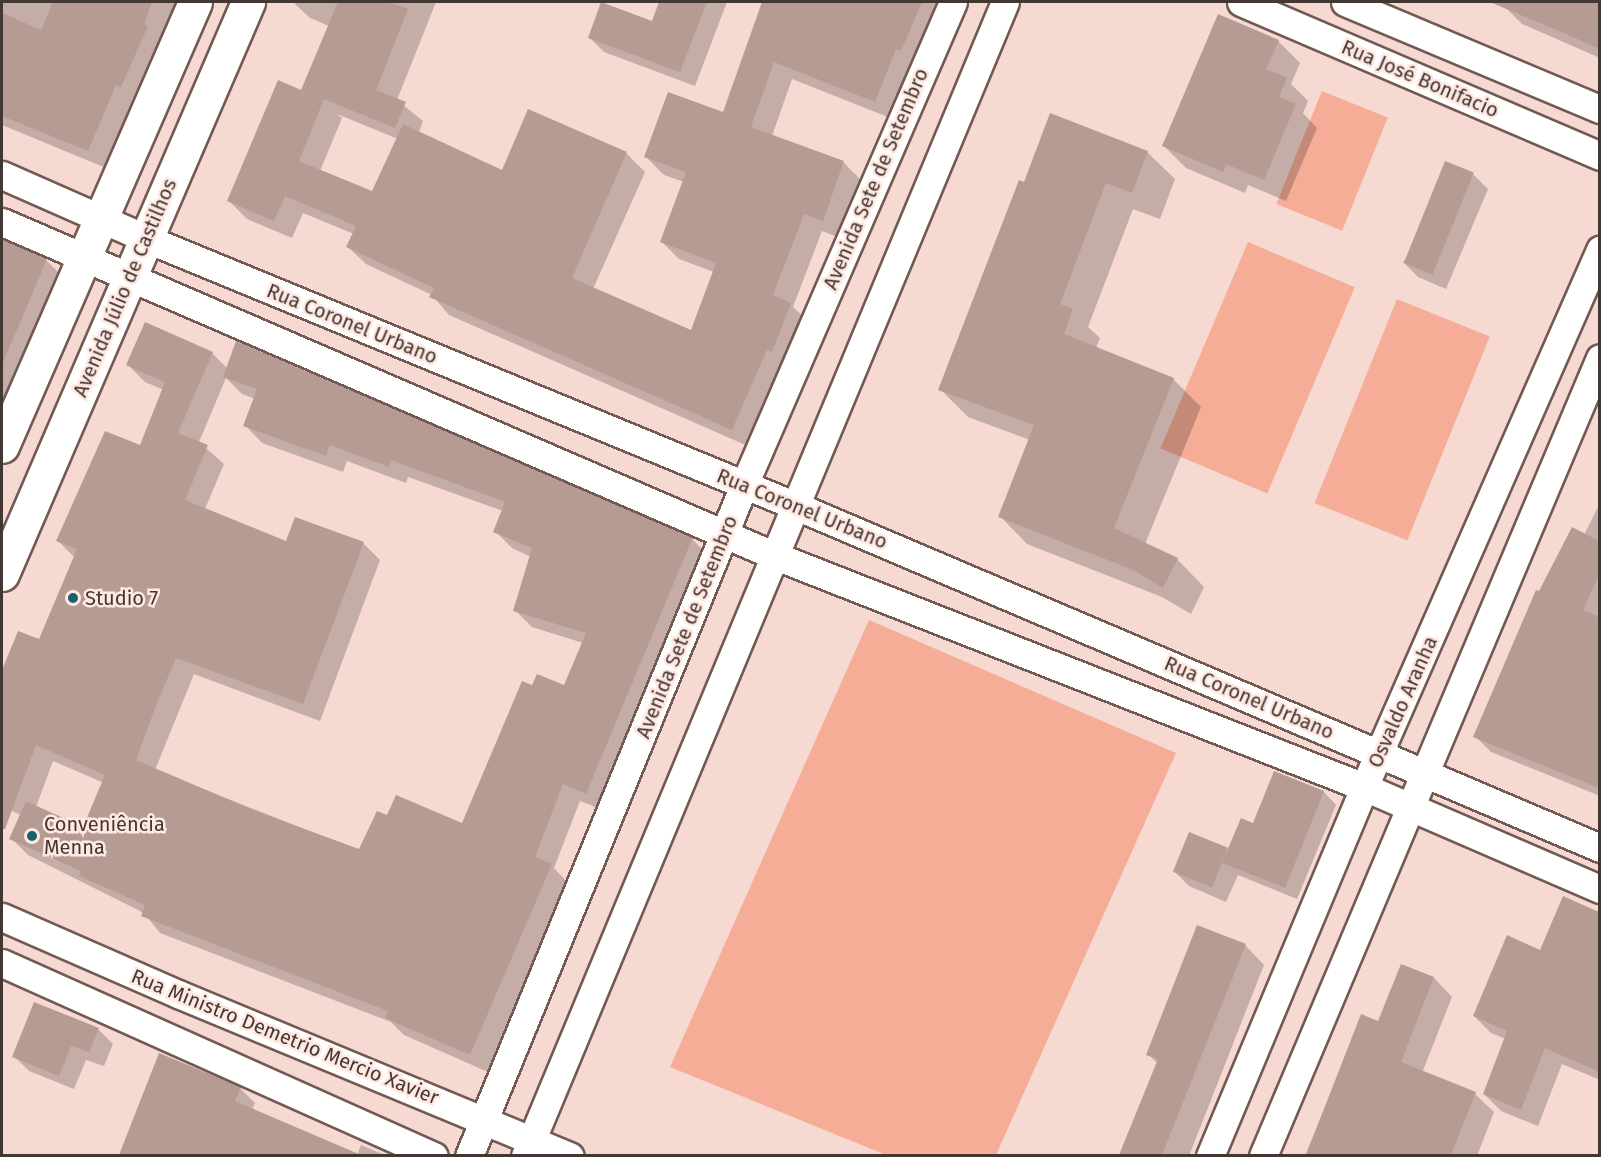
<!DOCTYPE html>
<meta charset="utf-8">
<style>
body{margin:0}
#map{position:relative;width:1601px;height:1157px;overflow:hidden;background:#f6d9d0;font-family:"Fira Sans",sans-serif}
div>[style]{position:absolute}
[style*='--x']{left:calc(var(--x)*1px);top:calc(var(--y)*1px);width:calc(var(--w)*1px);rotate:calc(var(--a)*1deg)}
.green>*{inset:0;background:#f6ad97;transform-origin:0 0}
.shadow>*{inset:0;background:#0003}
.building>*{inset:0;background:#b69b93;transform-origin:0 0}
.roads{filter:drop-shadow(2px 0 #725a52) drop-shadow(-2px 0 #725a52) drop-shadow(0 2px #725a52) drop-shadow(0 -2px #725a52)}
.minor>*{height:27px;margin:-13.5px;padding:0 13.5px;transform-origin:13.5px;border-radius:13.5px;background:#fff}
.tertiary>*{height:33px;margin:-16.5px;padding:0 16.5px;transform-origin:16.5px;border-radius:16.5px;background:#fff}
.dots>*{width:16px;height:16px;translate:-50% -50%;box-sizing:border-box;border:3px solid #ffe8e1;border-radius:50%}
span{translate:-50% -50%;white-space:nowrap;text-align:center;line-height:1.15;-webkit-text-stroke:5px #ffe8e1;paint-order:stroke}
.street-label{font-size:20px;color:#423733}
.poi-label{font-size:20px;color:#423733}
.left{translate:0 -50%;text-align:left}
.frame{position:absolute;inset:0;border:3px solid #423733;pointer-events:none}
</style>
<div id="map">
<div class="green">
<i style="left:1322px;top:91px;width:71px;height:122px;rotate:22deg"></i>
<i style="left:1248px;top:242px;width:116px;height:224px;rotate:23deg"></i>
<i style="left:1397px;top:299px;width:100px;height:220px;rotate:22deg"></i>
<i style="clip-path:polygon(869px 620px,1176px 753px,996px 1155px,886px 1155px,670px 1067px)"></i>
</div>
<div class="shadow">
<i style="clip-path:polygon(2px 2px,177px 2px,106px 168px,2px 125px)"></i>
<i style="clip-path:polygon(evenodd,293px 2px,436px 2px,397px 100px,423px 121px,419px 132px,503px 172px,529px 111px,627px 154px,645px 172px,593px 289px,691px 332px,714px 272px,679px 259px,661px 241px,684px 182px,664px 175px,646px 157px,724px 114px,763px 2px,953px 2px,893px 119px,792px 79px,772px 136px,843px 162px,861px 180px,840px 238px,822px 231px,793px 307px,809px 322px,750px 447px,449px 315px,432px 295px,366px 264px,348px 247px,354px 234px,303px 213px,292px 238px,247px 219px,229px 201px,302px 92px,329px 26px,310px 18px,293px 2px,337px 114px,398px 139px,373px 193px,320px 171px,342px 118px,337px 114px)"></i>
<i style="clip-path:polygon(661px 2px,727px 2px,695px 86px,604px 52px,589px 37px,652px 23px)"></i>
<i style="clip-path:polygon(1500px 2px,1600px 2px,1600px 58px,1522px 24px)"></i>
<i style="clip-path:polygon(1278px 41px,1300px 63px,1291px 84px,1308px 101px,1303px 113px,1317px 128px,1286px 201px,1248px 185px,1245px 193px,1186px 168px,1164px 146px)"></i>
<i style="clip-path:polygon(1147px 152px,1175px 179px,1160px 219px,1133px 209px,1088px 327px,1100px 338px,1096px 348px,1173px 379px,1201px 407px,1145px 544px,1177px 559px,1204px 587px,1191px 614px,1162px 597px,1027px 544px,1000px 516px,1030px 440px,968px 417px,940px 389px,1025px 184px)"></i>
<i style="clip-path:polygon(1473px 174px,1488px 189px,1446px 289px,1418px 277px,1403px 262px)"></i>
<i style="clip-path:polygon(2px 241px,46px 260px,64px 278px,2px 425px)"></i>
<i style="clip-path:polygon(evenodd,212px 353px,228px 369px,692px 539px,709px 556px,603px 810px,580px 801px,554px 868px,568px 883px,488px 1072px,404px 1035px,391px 1022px,160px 933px,144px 913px,28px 855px,11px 838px,21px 815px,2px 807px,2px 676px,19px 633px,40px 641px,75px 558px,58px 541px,141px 447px,164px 390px,145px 382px,128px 365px,212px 353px,226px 378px,242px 394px,255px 399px,245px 425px,262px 443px,343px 472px,347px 461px,406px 483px,408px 477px,503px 511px,495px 531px,512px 548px,531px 557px,515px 610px,532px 627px,583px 643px,564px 687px,533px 687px,463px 825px,388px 817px,360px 851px,155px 770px,194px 674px,320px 721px,380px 560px,363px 543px,286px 543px,205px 509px,224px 464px,199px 442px,226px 378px,212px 353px,53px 761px,104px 783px,84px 829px,36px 807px,53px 761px)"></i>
<i style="clip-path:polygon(1600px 503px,1600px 796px,1491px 752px,1475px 736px,1540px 593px,1584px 535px)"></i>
<i style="clip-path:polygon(1274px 773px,1324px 792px,1336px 805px,1297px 899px,1238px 875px,1226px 902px,1189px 886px,1174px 871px,1229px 851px,1253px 825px)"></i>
<i style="clip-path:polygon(1564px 898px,1600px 914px,1600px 1080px,1562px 1064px,1538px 1126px,1501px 1111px,1484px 1094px,1506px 1039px,1491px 1033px,1474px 1016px,1541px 952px)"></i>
<i style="clip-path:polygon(1245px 945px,1264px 965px,1189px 1156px,1121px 1156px,1158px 1064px,1148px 1054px)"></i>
<i style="clip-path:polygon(1402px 966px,1434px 978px,1452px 997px,1422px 1073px,1475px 1094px,1494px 1112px,1477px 1156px,1305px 1156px,1362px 1016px,1379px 1023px)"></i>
<i style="clip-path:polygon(98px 1029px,113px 1044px,104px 1066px,86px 1060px,74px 1089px,29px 1071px,14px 1056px)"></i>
<i style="clip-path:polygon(160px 1055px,240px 1088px,255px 1103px,252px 1110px,357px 1155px,361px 1145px,387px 1156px,119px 1156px)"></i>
</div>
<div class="building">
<i style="clip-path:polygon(53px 2px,152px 2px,144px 24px,148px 26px,121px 87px,116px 85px,88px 151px,2px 116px,2px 13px,41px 30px)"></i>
<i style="clip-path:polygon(338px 2px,388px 2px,408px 9px,376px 90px,406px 102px,395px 128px,314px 95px,324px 99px,299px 161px,372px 191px,403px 124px,502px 170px,528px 109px,627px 152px,572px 278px,691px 330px,716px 263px,660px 242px,686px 172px,644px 157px,668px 92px,723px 112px,762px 2px,922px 2px,901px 51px,896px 49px,875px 102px,774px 62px,751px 127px,844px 161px,823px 221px,804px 214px,773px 295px,791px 303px,772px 352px,767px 350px,732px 430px,429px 297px,434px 288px,346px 247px,356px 226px,285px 196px,274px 221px,227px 201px,278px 80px,301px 90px)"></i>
<i style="clip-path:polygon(601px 2px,652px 21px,659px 2px,707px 2px,680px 72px,588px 38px)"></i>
<i style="clip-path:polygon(1490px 2px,1599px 2px,1599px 49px,1573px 37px)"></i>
<i style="clip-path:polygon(1218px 14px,1279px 40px,1266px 69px,1287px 78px,1279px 97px,1296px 104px,1264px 180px,1226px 164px,1223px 172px,1162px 146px)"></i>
<i style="clip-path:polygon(1050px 113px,1148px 151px,1132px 193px,1106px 183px,1060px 304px,1073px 309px,1064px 334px,1174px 378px,1114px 528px,1178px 558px,1163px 588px,1133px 570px,998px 517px,1034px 425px,938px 390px,1019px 180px,1024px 182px)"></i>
<i style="left:1445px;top:161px;width:31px;height:110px;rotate:22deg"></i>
<i style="clip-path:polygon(2px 239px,47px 259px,2px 365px)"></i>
<i style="clip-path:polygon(145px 322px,213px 352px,178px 433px,208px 445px,185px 500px,286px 541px,295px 517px,364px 542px,303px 704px,176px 658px,157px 703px,136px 760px,258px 812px,359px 849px,377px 811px,387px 815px,396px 795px,462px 823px,522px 681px,532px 685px,537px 674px,564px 685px,586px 633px,513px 611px,532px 548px,493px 532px,505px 502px,391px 460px,389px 467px,330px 445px,326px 456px,243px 426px,257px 389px,223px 377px,236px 341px,693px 537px,586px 794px,563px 784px,535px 857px,552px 864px,470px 1055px,385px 1018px,388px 1011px,141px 916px,145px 905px,79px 876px,81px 871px,9px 839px,26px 801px,83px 827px,105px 775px,36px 745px,5px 829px,2px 829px,2px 670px,18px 631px,39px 639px,77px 549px,56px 541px,105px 431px,140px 445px,165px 382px,126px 365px)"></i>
<i style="clip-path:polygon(1572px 527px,1599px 541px,1599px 575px,1583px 610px,1599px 617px,1599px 788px,1473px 737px,1536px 590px,1539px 591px)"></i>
<i style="clip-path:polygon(1274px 771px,1324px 791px,1285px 888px,1222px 863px,1241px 818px,1253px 823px)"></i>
<i style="left:1189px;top:832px;width:42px;height:43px;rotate:22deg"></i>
<i style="clip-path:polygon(1563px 896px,1599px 912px,1599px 1072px,1545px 1048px,1521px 1110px,1483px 1094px,1507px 1031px,1473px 1016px,1507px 935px,1540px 950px)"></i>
<i style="clip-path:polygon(1197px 925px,1246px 944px,1162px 1155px,1119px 1155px,1158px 1059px,1146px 1055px)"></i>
<i style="clip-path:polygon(1401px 964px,1434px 977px,1401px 1062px,1476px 1092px,1451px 1155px,1306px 1155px,1361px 1014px,1378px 1021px)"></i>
<i style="clip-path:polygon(34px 1002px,99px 1028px,89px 1052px,71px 1046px,59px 1076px,12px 1057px)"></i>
<i style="clip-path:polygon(159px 1053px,241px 1087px,235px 1101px,361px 1155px,119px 1155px)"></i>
</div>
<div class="roads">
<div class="minor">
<i style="--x:1241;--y:2;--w:391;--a:23.2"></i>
<i style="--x:1345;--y:2;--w:277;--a:22.8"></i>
<i style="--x:2;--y:175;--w:158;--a:23.8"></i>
<i style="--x:147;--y:239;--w:702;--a:22.36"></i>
<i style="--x:796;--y:506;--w:874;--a:23.04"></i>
<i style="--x:2;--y:222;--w:840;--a:23.36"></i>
<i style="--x:773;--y:555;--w:635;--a:21.43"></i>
<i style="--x:1364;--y:787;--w:257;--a:23.4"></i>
<i style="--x:2;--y:917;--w:192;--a:23.6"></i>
<i style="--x:178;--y:994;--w:424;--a:22.5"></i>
<i style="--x:2;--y:963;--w:473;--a:24.1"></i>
<i style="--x:469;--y:1156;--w:725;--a:-67.71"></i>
<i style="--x:744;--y:485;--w:526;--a:-66.6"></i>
<i style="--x:525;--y:1156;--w:1250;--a:-67.42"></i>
<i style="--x:1210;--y:1156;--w:400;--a:-67.3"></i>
<i style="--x:1364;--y:787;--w:587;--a:-66.28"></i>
<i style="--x:1263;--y:1156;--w:866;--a:-67.11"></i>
</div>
<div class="tertiary">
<i style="--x:2;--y:446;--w:484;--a:-66.5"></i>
<i style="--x:2;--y:574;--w:623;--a:-66.73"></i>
</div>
</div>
<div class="dots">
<i style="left:73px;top:598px;background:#16626d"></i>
<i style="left:32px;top:836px;background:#16626d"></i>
</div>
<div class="street-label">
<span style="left:1420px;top:79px;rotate:23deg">Rua José Bonifacio</span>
<span style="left:876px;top:179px;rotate:-67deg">Avenida Sete de Setembro</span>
<span style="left:125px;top:288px;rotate:-67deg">Avenida Júlio de Castilhos</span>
<span style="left:352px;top:324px;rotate:22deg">Rua Coronel Urbano</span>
<span style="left:802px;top:509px;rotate:22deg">Rua Coronel Urbano</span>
<span style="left:687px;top:627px;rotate:-68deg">Avenida Sete de Setembro</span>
<span style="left:1249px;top:698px;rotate:23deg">Rua Coronel Urbano</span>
<span style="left:1403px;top:702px;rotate:-66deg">Osvaldo Aranha</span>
<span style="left:285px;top:1037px;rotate:22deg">Rua Ministro Demetrio Mercio Xavier</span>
</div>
<div class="poi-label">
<span class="left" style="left:85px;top:598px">Studio 7</span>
<span class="left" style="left:44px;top:836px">Conveniência<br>Menna</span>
</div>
<div class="frame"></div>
</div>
